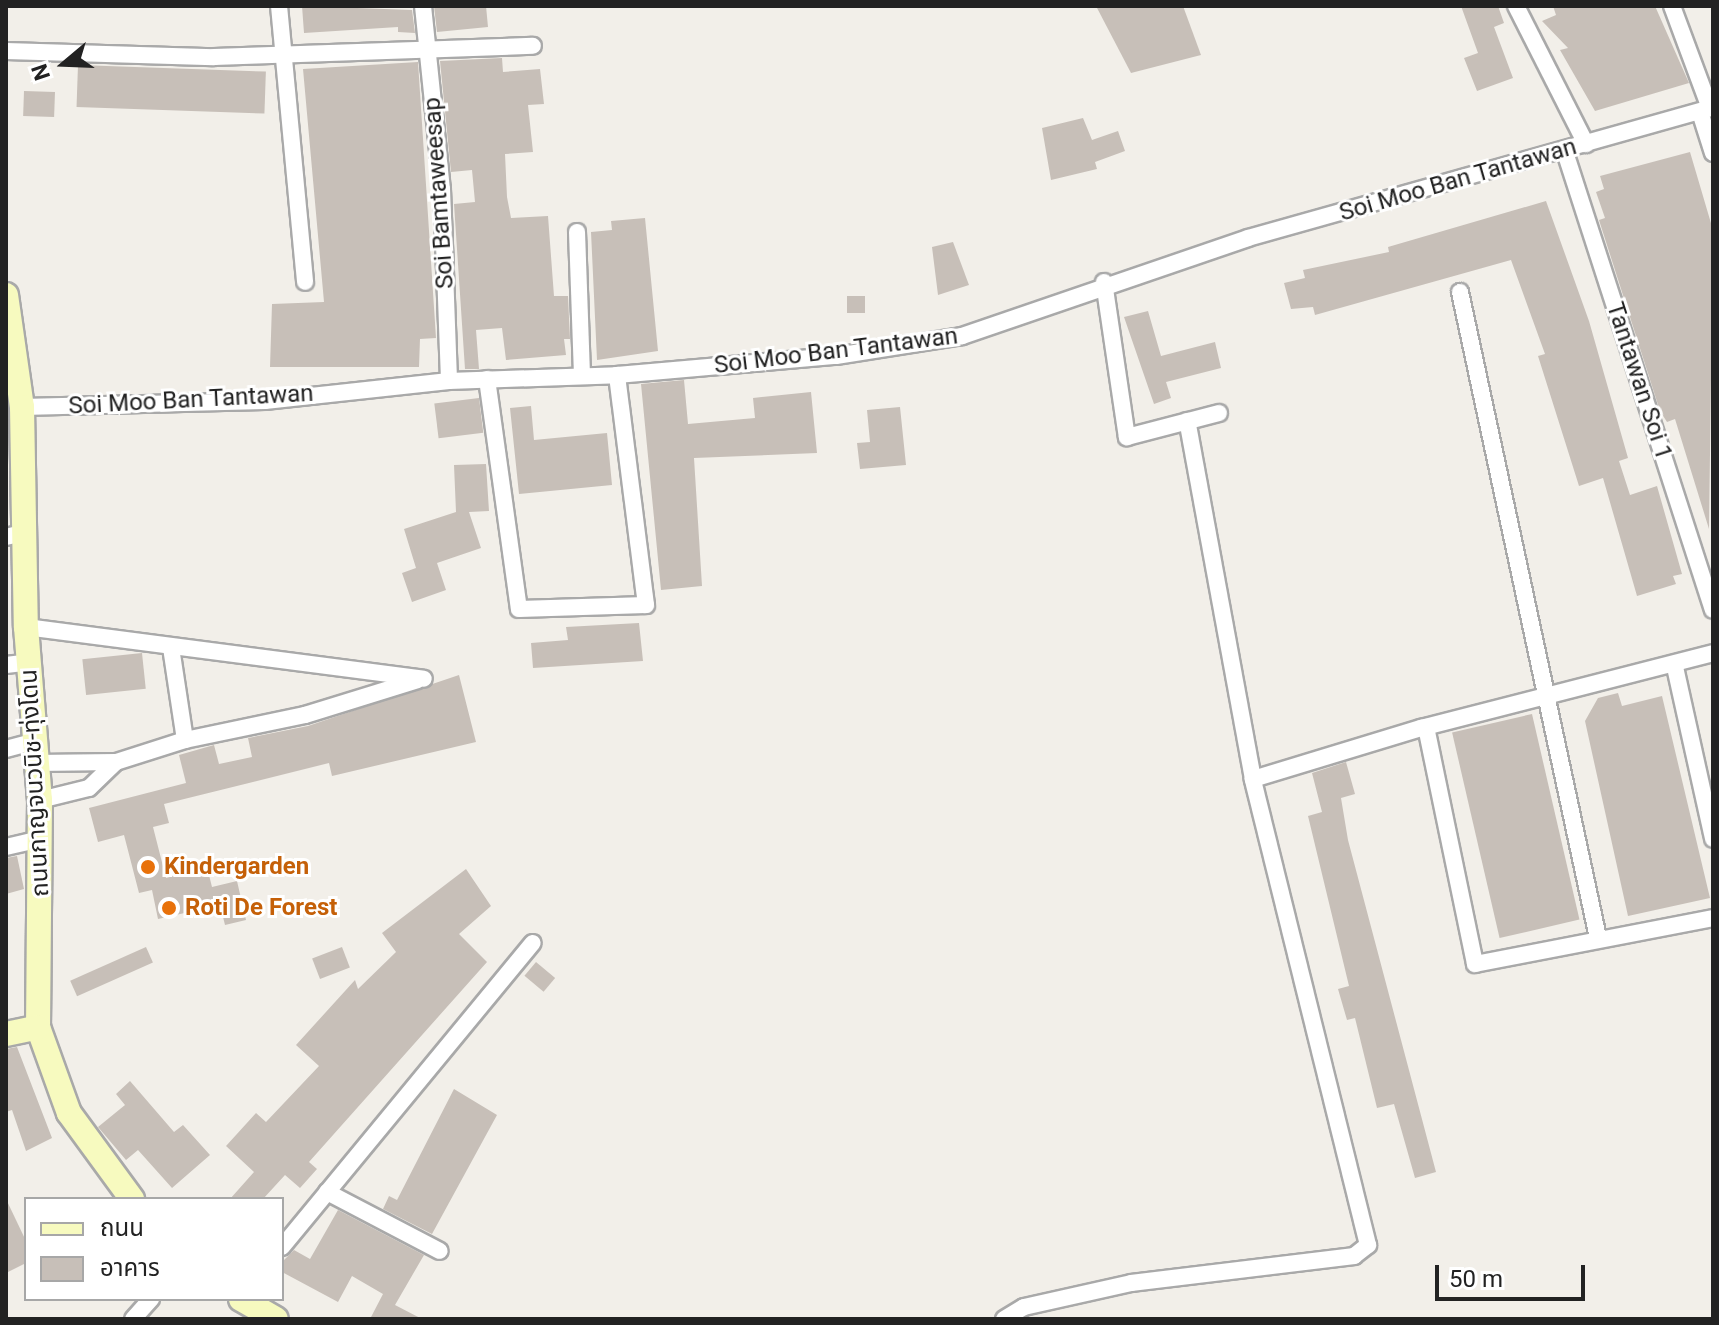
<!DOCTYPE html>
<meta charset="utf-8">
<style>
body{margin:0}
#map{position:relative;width:1719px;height:1325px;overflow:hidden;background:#f2efe9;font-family:Roboto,"Noto Sans Thai",sans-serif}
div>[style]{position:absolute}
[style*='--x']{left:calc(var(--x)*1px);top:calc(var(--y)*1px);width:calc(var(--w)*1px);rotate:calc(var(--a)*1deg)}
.building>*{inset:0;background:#c7bfb8;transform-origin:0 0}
.roads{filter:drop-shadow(2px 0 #a9a9a9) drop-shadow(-2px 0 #a9a9a9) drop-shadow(0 2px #a9a9a9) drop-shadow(0 -2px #a9a9a9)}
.street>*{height:16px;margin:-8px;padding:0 8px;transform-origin:8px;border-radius:8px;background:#fff}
.secondary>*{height:24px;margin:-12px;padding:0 12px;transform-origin:12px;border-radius:12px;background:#f7fabf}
.dots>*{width:22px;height:22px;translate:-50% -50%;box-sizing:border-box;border:4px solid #fff;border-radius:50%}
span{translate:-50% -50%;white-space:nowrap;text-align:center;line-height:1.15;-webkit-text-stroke:6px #fff;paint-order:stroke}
.street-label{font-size:24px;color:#222}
.food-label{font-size:24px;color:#c56008;font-weight:700}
.left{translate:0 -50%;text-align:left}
.frame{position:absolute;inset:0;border:8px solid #222;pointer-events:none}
.legend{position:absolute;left:24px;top:1197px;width:260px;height:104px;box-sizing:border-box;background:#fff;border:2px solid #a7a7a7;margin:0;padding:10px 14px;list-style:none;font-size:24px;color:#222}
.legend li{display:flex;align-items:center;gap:16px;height:40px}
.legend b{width:40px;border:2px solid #a7a7a7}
.north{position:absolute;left:24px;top:24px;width:80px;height:80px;-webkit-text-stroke:6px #fff;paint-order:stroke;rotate:251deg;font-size:22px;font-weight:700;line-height:32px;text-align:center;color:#222}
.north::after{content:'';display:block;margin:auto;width:28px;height:36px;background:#222;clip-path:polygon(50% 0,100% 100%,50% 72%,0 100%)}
.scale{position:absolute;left:1435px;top:1265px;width:150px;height:36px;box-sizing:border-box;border:4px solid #222;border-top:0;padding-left:10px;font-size:24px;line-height:28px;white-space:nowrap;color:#222;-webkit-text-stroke:6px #fff;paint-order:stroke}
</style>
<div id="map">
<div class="building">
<i style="clip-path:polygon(302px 6px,412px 10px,415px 33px,398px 32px,398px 27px,304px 33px)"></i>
<i style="clip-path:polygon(434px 6px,486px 6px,488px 27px,437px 32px)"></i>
<i style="clip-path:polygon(1096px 6px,1183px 6px,1201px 55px,1131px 73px)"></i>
<i style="clip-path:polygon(1461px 6px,1498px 6px,1504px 23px,1494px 27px,1513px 78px,1477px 91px,1464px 58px,1478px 53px)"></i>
<i style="clip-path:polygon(1553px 6px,1655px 6px,1689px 83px,1595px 111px,1560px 50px,1568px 48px,1542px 21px,1556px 15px)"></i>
<i style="clip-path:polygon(502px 58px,503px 72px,540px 69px,544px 104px,528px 105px,533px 152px,505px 154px,507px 197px,511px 218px,548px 216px,554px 296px,568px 296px,570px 339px,564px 339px,566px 355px,506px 360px,502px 328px,476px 330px,479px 369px,465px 369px,454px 204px,475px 202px,472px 170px,451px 172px,440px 61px)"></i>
<i style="clip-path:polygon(418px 62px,436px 338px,420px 339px,419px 367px,270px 367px,272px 304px,324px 302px,303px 69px)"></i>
<i style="left:78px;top:65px;width:188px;height:42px;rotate:2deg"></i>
<i style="left:24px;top:91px;width:31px;height:25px;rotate:2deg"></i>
<i style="clip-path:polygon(1083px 118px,1092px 140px,1118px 131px,1125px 151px,1095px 162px,1097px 169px,1051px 180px,1042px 128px)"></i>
<i style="clip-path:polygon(1690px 152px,1713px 230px,1709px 529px,1675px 419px,1667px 422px,1660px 411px,1599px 220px,1605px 218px,1596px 192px,1604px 189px,1600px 176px)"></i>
<i style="clip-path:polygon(1546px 201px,1589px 321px,1628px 458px,1619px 461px,1630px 495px,1657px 486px,1682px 574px,1673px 576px,1676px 584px,1637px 596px,1603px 478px,1579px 486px,1538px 356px,1545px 354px,1511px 260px,1315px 315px,1313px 307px,1291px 309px,1284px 283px,1305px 278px,1303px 270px,1389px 252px,1388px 247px)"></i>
<i style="clip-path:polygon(645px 218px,658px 351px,597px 360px,591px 232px,612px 230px,611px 221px)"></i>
<i style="clip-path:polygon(953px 242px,969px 285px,938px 295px,932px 247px)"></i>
<i style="left:847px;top:296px;width:18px;height:17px"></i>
<i style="clip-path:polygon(1148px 311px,1161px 356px,1215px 342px,1221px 368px,1166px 382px,1171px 398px,1154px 404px,1124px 317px)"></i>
<i style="clip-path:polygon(684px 380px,688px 424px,755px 418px,753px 398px,811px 392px,817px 453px,694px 458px,702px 586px,661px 590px,641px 384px)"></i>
<i style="left:479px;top:398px;width:35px;height:45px;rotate:83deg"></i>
<i style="clip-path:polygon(531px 406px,534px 440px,607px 433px,612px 485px,519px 494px,510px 408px)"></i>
<i style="clip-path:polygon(900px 407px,906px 465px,860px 469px,857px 443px,870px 442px,867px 410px)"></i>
<i style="clip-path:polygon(486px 464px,489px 511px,469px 512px,481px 548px,437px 563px,446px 590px,412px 602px,402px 573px,416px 568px,404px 529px,456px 512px,454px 465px)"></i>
<i style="clip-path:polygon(639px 623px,643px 661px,533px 668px,531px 643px,568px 640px,566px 627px)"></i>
<i style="left:142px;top:653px;width:36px;height:60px;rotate:84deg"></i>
<i style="clip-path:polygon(459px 675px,476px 742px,332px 776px,329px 763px,164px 804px,169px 823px,153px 827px,166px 878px,207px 867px,212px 887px,237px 881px,246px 920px,225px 925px,220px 905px,158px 919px,152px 890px,139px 893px,124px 835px,98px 842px,89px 808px,186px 783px,179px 755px,214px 745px,219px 764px,252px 757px,248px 738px,308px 726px)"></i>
<i style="clip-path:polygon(1618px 693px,1622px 706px,1662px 696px,1710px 898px,1628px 916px,1585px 721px,1598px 698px)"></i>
<i style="left:1532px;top:714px;width:211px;height:82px;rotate:77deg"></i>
<i style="clip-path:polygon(1346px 762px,1355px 794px,1341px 798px,1348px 840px,1436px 1172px,1415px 1178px,1394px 1104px,1377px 1108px,1355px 1018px,1347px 1020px,1338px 989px,1349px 986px,1308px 816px,1322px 812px,1312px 773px)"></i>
<i style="clip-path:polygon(17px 856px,24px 889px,6px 894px,6px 858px)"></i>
<i style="clip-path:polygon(466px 869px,491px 906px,459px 934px,487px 962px,309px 1162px,317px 1169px,300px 1188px,285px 1175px,263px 1199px,230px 1199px,254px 1172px,226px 1146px,256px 1113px,266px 1122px,319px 1066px,296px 1045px,355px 980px,358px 989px,396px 952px,382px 933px)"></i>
<i style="left:146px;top:947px;width:17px;height:83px;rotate:66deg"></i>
<i style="left:342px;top:947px;width:22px;height:32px;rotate:69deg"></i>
<i style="left:536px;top:962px;width:25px;height:18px;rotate:40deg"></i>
<i style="clip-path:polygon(17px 1047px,52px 1138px,26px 1151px,12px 1110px,6px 1112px,6px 1049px)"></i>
<i style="clip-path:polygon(130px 1081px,174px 1132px,183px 1125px,210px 1155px,172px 1188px,138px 1150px,126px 1160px,98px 1127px,125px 1105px,116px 1094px)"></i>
<i style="clip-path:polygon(454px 1089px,497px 1115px,432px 1234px,383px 1209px,389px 1196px,397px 1200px)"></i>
<i style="clip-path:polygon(6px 1199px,26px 1241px,26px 1263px,6px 1273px)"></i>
<i style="clip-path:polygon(338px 1210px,424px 1255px,395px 1305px,422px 1319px,370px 1319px,383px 1294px,352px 1276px,338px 1302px,282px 1272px,282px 1262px,294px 1250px,310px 1259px)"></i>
</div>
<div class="roads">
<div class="street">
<i style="--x:279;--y:6;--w:277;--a:84.6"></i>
<i style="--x:423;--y:6;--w:184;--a:84.1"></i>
<i style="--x:442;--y:189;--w:192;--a:87.9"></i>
<i style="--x:1516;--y:6;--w:155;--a:63.1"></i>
<i style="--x:1672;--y:6;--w:109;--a:69.6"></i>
<i style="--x:6;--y:51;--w:208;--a:1.7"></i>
<i style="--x:214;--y:57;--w:319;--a:-2"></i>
<i style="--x:1700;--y:112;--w:43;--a:72.4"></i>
<i style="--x:1565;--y:152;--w:481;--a:72.1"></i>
<i style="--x:577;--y:232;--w:144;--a:88"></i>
<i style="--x:1104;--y:282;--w:157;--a:81.6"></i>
<i style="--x:1127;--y:437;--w:95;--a:-14.6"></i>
<i style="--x:1460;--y:292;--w:661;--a:77.94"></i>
<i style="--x:487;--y:379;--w:232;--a:82.1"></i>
<i style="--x:519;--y:609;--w:127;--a:-1.8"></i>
<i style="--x:646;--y:605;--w:232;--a:-97.2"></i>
<i style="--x:22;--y:407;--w:243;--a:-1.4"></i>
<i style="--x:265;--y:401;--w:185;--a:-6.2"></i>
<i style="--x:449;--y:381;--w:168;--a:-2"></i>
<i style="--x:617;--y:375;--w:220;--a:-5"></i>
<i style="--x:836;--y:356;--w:128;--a:-9"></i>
<i style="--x:962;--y:336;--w:302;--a:-18.9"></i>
<i style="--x:1248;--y:238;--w:483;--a:-15.7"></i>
<i style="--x:6;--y:537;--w:16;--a:-14"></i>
<i style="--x:26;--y:627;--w:401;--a:7.4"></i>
<i style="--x:6;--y:665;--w:23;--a:-7"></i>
<i style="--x:1675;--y:667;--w:176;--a:77.5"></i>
<i style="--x:1426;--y:727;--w:242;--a:78.3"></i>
<i style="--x:1475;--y:964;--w:242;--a:-10.9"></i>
<i style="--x:185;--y:740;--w:123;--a:-11.8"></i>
<i style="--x:305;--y:715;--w:118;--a:-17.2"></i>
<i style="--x:6;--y:749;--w:31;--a:-15"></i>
<i style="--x:36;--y:763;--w:80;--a:-0.7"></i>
<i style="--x:116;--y:762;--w:72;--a:-17.7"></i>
<i style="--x:185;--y:740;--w:94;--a:-98.6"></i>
<i style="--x:1253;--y:779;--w:176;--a:-16.9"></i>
<i style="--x:1421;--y:728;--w:301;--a:-14.4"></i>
<i style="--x:40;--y:800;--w:50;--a:-13.8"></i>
<i style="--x:89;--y:788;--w:37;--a:-44"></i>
<i style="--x:6;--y:847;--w:35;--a:-13"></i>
<i style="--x:327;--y:1192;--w:127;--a:27.6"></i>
<i style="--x:282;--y:1247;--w:394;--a:-50.5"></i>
<i style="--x:133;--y:1319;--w:27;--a:-48"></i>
<i style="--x:1004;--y:1319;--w:23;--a:-31"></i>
<i style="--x:1024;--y:1307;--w:110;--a:-12.6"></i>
<i style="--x:1131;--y:1283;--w:225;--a:-6.9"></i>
<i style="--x:1354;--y:1256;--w:18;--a:-38"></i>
<i style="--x:1368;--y:1245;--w:480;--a:-103.9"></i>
<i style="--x:1253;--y:779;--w:364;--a:-100.4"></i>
</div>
<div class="secondary">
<i style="--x:6;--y:295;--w:113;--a:81.9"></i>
<i style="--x:22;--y:407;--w:220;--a:89"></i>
<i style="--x:26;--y:627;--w:174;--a:85.4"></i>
<i style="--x:40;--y:800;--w:227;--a:90.5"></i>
<i style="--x:38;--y:1027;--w:91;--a:70.2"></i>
<i style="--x:69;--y:1113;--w:107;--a:53.8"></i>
<i style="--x:6;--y:1034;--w:33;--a:-12"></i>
<i style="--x:241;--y:1299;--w:40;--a:29.7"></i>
</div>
</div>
<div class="dots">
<i style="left:148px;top:867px;background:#e8710a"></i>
<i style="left:169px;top:908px;background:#e8710a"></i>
</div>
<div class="street-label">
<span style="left:1458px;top:180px;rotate:-16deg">Soi Moo Ban Tantawan</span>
<span style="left:439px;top:193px;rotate:-94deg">Soi Bamtaweesap</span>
<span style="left:836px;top:351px;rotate:-7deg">Soi Moo Ban Tantawan</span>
<span style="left:1639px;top:381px;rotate:72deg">Tantawan Soi 1</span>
<span style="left:191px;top:400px;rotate:-3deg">Soi Moo Ban Tantawan</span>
<span style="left:35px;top:783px;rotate:-93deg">ถนนกาญจนวนิช-ทุ่งโดน</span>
</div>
<div class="food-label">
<span class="left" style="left:164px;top:867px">Kindergarden</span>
<span class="left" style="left:185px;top:908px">Roti De Forest</span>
</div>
<div class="frame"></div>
<ul class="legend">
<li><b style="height:10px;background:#f7fabf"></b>ถนน</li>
<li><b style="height:22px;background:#c7bfb8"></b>อาคาร</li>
</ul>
<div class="north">N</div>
<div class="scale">50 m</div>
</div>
